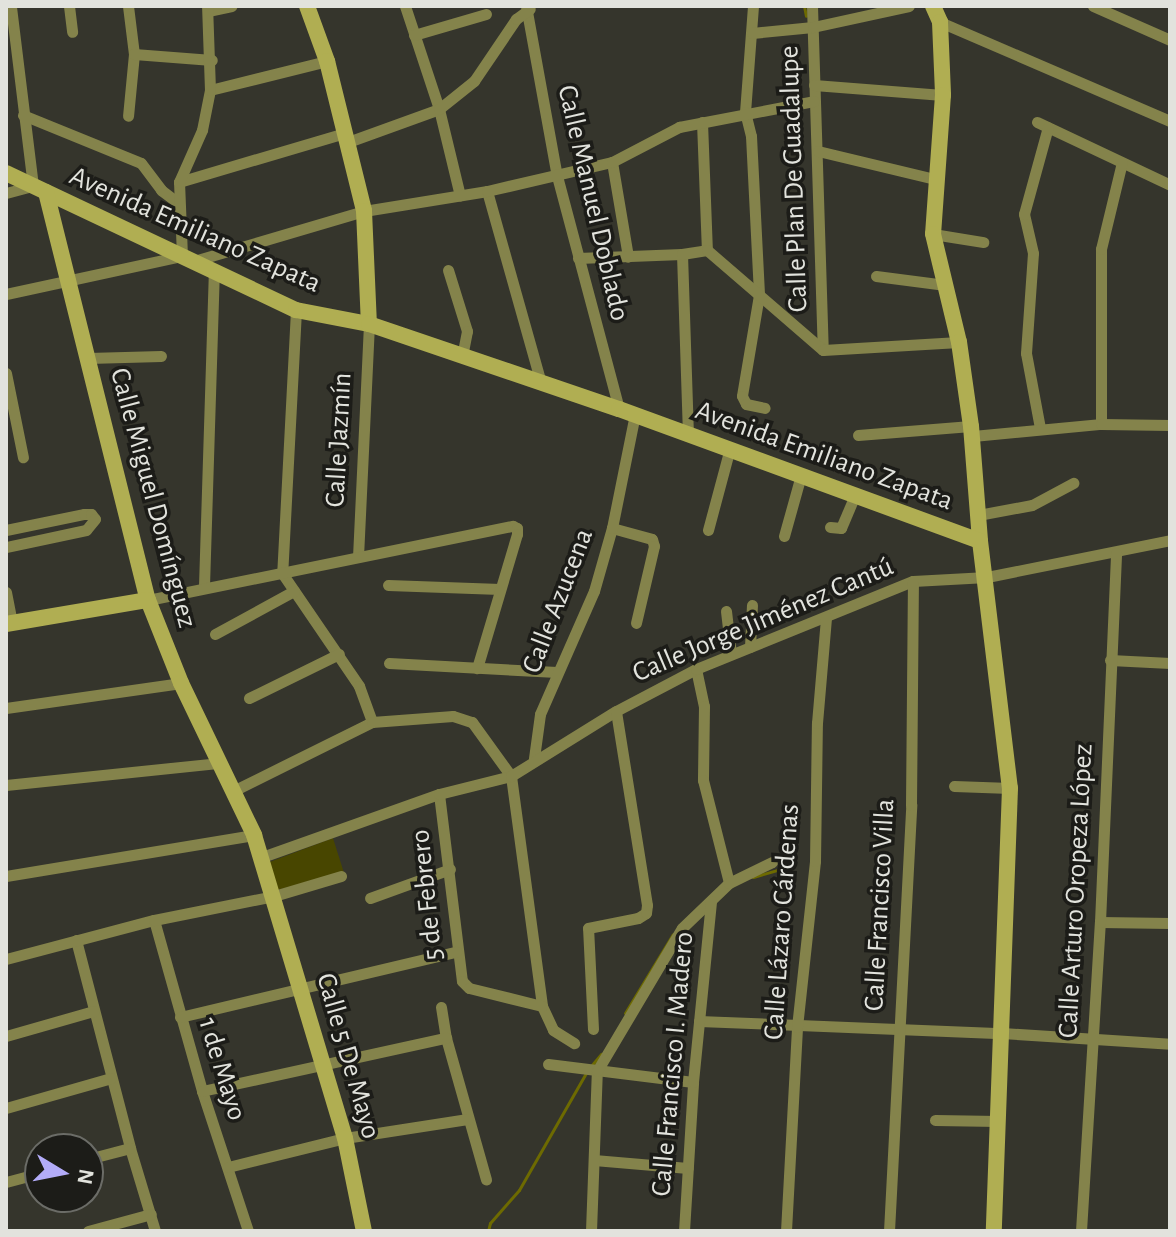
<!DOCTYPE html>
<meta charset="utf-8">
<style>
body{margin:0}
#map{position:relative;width:1176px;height:1237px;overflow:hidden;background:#35352c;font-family:"Alegreya Sans",sans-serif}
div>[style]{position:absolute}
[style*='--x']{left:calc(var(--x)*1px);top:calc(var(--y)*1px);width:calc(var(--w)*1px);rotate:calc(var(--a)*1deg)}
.green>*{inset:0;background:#484600}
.stream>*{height:3px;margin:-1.5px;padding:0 1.5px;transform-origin:1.5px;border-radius:1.5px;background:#6d6a01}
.street>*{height:11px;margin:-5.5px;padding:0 5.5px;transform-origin:5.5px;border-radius:5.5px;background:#84834b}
.secondary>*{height:16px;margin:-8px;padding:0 8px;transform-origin:8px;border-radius:8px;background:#b0ae52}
span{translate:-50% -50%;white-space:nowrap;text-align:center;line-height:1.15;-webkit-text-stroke:7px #1c1c18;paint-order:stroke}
.street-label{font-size:28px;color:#e2e3dd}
.frame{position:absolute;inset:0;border:8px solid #e2e3dd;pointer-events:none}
.north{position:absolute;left:24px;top:1133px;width:80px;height:80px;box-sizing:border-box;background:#1c1c18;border:2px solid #6b6c67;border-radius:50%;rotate:100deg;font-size:22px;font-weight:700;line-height:32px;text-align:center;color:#e2e3dd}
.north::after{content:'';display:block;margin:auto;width:28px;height:36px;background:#b3acf9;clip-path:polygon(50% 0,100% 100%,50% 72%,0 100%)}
</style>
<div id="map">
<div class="green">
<i style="clip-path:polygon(333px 838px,344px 873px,277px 890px,267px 863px)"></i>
</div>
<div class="stream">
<i style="--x:804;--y:6;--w:10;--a:79"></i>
<i style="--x:753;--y:877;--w:32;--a:-16"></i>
<i style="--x:625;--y:1013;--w:92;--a:-58.7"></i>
<i style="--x:591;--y:1066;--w:16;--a:-50"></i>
<i style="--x:488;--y:1231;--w:8;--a:-76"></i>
<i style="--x:490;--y:1223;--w:44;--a:-48.7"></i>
<i style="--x:519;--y:1190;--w:135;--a:-60.2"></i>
</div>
<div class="street">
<i style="--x:69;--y:6;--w:26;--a:83"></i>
<i style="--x:128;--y:6;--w:48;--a:82.9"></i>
<i style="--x:134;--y:54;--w:62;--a:95.5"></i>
<i style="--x:405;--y:6;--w:108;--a:71.7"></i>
<i style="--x:439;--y:109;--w:89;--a:76.4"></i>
<i style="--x:526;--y:6;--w:173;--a:79.7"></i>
<i style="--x:557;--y:176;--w:241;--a:75.1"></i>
<i style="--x:753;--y:6;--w:106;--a:94.3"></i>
<i style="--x:745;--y:112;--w:25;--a:76"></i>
<i style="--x:751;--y:136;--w:159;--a:87.1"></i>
<i style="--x:759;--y:295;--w:102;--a:99.6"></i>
<i style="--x:742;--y:396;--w:9;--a:63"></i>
<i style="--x:746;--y:404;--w:19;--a:12"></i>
<i style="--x:812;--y:6;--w:344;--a:88.2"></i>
<i style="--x:1093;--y:6;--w:84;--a:23.8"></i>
<i style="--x:208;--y:11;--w:24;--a:-12"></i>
<i style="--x:940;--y:22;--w:250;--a:23.3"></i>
<i style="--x:752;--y:33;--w:61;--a:-5.6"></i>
<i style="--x:813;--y:27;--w:98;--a:-12.3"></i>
<i style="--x:414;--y:35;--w:75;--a:-16.3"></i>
<i style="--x:134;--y:54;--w:78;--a:4.4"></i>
<i style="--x:814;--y:85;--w:129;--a:4.4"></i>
<i style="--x:210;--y:90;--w:121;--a:-13.9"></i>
<i style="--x:23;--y:115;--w:127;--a:22.1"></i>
<i style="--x:141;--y:163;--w:34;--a:53"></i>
<i style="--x:161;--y:190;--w:21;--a:37"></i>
<i style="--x:702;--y:122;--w:128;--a:87.8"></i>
<i style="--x:1037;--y:122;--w:147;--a:25.3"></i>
<i style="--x:348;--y:142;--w:97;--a:-19.9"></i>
<i style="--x:439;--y:109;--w:45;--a:-38.7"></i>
<i style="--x:474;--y:81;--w:75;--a:-55.9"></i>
<i style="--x:516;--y:19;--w:17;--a:-36"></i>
<i style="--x:818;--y:151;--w:120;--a:13.5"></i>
<i style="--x:612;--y:162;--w:96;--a:80.4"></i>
<i style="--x:179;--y:182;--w:172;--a:-16.5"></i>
<i style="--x:487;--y:191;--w:199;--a:74.3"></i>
<i style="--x:6;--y:193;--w:28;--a:-15"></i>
<i style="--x:33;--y:186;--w:181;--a:-97"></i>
<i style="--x:933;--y:234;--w:51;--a:9.1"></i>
<i style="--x:682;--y:254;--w:179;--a:88.1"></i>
<i style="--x:578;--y:258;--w:104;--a:-2.2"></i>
<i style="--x:682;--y:254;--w:25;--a:-9"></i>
<i style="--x:707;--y:250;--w:153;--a:40.8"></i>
<i style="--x:823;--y:350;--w:136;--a:-3.4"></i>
<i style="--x:194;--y:261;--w:177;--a:-16.4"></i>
<i style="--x:364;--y:211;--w:125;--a:-9.2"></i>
<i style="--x:487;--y:191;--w:128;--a:-13.1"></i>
<i style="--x:612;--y:162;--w:76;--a:-27.6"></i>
<i style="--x:679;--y:127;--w:137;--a:-10.9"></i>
<i style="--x:448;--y:270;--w:64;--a:72.7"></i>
<i style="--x:467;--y:331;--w:25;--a:101"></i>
<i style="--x:876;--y:276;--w:70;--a:7.4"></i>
<i style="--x:6;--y:294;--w:180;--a:-12.2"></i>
<i style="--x:182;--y:256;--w:74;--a:-92.3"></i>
<i style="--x:179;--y:182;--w:57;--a:-66.1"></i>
<i style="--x:202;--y:130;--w:41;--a:-78.7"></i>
<i style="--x:210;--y:90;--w:84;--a:-92"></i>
<i style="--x:296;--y:310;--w:263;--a:93"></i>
<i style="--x:282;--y:573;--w:137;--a:55.7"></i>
<i style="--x:359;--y:686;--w:38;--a:70"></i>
<i style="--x:88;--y:358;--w:73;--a:-1.6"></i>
<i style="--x:6;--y:373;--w:86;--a:78.6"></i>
<i style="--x:1101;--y:424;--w:175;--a:-90"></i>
<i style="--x:1101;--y:249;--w:89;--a:-76.4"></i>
<i style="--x:1040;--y:428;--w:76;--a:-100.6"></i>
<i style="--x:1026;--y:353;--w:100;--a:-86"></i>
<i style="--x:1033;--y:253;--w:40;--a:-103"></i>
<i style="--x:1024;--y:214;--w:90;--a:-74.6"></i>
<i style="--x:858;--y:435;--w:113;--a:-4.6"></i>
<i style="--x:973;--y:436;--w:129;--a:-5.4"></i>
<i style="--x:1101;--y:424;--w:69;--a:0.8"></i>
<i style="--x:978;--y:515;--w:55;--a:-10.5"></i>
<i style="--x:1032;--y:505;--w:47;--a:-28.2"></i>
<i style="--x:830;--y:527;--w:11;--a:5"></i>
<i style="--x:841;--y:528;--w:36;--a:-67"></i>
<i style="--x:612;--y:528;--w:41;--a:15.4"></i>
<i style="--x:652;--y:539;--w:7;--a:74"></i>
<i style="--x:654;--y:546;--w:79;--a:103.2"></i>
<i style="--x:6;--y:530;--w:80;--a:-11.6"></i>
<i style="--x:84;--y:514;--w:7;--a:0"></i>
<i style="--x:91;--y:514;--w:6;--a:51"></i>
<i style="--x:95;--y:519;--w:14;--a:129"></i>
<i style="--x:86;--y:530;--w:82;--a:168"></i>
<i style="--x:708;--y:530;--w:85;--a:-75"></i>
<i style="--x:784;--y:536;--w:63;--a:-74.4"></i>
<i style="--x:358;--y:557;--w:233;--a:-87.3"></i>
<i style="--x:388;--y:585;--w:112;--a:2"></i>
<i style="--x:204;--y:586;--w:315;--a:-88.2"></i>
<i style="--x:6;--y:592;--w:32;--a:79"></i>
<i style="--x:148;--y:600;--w:372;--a:-11.5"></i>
<i style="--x:513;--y:526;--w:4;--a:27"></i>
<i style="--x:517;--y:528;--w:6;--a:90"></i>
<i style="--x:517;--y:534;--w:140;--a:106.6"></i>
<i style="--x:726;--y:611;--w:43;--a:83.4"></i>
<i style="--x:215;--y:634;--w:90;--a:-28.6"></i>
<i style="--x:750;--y:647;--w:42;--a:-87.3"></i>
<i style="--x:1110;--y:660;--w:60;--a:2.9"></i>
<i style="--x:389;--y:663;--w:168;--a:3.1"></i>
<i style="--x:696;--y:669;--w:38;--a:78"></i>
<i style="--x:704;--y:706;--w:74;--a:90.8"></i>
<i style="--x:703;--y:780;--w:106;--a:75.8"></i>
<i style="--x:249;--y:698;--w:100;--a:-26.1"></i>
<i style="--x:6;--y:708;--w:177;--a:-8.1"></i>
<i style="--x:534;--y:758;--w:44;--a:-82.2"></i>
<i style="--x:540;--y:714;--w:134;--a:-66.3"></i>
<i style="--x:594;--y:591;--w:66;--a:-74.1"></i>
<i style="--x:612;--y:528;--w:116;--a:-78.6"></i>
<i style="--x:6;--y:785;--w:215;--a:-5.9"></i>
<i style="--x:954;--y:786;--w:56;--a:2"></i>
<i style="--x:233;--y:791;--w:155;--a:-26.4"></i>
<i style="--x:372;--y:722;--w:81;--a:-4.2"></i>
<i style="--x:453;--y:716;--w:20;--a:18"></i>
<i style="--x:472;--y:722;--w:67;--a:54.2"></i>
<i style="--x:511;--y:776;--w:232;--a:82.3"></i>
<i style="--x:542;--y:1006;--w:26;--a:65"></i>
<i style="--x:553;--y:1030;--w:25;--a:32"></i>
<i style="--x:439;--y:794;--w:188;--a:83"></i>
<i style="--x:462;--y:981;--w:10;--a:45"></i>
<i style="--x:469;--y:988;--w:75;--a:13.9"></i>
<i style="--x:262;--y:857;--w:188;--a:-19.6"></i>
<i style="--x:439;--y:794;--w:74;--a:-14"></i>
<i style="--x:511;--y:776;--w:123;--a:-31.8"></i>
<i style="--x:616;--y:711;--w:90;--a:-27.7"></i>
<i style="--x:696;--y:669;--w:234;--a:-22.1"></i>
<i style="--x:913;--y:581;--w:74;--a:-3.1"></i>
<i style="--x:987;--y:577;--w:187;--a:-11.4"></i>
<i style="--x:6;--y:876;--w:251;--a:-9.4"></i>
<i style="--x:370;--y:898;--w:85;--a:-19.9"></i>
<i style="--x:154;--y:920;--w:178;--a:74.3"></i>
<i style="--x:202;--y:1091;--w:147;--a:71.8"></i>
<i style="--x:1100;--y:922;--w:70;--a:0.8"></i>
<i style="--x:76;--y:940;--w:215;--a:75.4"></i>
<i style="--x:130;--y:1148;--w:87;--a:73.2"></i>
<i style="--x:6;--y:959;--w:153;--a:-14.8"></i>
<i style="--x:154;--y:920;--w:122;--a:-11.3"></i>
<i style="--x:274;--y:896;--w:70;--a:-16.6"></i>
<i style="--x:441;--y:1007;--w:31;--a:81"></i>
<i style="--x:446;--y:1038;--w:147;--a:74.2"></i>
<i style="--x:180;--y:1017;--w:284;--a:-13.3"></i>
<i style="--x:699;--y:1021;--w:303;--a:2.3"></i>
<i style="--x:1002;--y:1033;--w:168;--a:3.7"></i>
<i style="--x:593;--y:1029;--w:101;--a:-92.8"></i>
<i style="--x:588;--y:928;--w:51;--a:-11.3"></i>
<i style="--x:638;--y:918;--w:9;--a:-32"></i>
<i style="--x:646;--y:913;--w:8;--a:-83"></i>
<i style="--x:647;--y:905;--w:196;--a:-99.1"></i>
<i style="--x:6;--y:1036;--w:91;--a:-15.9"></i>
<i style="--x:548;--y:1064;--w:146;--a:7.1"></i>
<i style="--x:202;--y:1091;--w:250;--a:-12.3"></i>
<i style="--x:6;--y:1108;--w:109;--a:-15.9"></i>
<i style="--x:935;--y:1120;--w:63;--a:0.9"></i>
<i style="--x:88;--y:1159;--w:43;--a:-14.7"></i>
<i style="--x:594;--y:1160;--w:94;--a:4.9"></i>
<i style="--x:228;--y:1167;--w:121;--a:-13.9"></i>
<i style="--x:345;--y:1138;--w:124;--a:-8.8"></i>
<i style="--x:6;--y:1182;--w:35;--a:-15"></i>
<i style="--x:88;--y:1231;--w:65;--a:-15.1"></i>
<i style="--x:591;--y:1231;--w:160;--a:-87.9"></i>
<i style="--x:597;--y:1071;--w:166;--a:-59.3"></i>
<i style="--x:682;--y:928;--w:65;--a:-43.8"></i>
<i style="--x:729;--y:883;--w:48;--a:-26"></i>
<i style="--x:684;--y:1231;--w:149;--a:-86.5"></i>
<i style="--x:693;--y:1082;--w:182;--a:-84.3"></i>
<i style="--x:786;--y:1231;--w:204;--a:-86.9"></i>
<i style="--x:797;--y:1027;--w:167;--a:-83.8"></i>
<i style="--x:815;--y:861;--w:138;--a:-89.2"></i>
<i style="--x:817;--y:723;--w:106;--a:-85.1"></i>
<i style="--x:889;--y:1231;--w:427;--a:-87"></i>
<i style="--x:911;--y:805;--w:224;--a:-89.5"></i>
<i style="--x:1081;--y:1231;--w:310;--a:-86.5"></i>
<i style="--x:1100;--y:922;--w:369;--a:-87.5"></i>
</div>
<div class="secondary">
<i style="--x:307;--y:6;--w:59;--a:70"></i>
<i style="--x:327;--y:61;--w:154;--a:76.1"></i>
<i style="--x:364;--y:211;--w:113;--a:87.5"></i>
<i style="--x:933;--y:6;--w:17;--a:66"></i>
<i style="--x:940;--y:22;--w:73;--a:87.6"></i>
<i style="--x:943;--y:95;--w:139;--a:94.1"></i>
<i style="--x:933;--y:234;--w:111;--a:76.5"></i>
<i style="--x:959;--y:342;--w:85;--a:81.9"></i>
<i style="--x:971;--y:426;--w:115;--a:85.5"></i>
<i style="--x:980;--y:541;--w:249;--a:83.1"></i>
<i style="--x:1010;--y:788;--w:443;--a:92.1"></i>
<i style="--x:6;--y:173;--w:321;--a:25.3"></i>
<i style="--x:296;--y:310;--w:74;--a:10.9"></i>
<i style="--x:369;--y:324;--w:264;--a:18.8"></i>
<i style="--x:619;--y:409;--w:384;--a:20.1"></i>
<i style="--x:46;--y:192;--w:421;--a:76"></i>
<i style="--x:148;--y:600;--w:89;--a:68.3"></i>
<i style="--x:181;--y:683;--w:169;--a:64.3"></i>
<i style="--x:254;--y:835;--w:316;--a:73.3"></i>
<i style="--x:345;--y:1138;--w:95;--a:78.5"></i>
<i style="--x:6;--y:624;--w:144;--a:-9.6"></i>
</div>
<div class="street-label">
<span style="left:794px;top:179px;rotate:-92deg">Calle Plan De Guadalupe</span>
<span style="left:593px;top:203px;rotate:77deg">Calle Manuel Doblado</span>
<span style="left:195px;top:230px;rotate:24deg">Avenida Emiliano Zapata</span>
<span style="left:339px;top:440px;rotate:-87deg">Calle Jazmín</span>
<span style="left:824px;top:456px;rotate:20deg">Avenida Emiliano Zapata</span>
<span style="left:153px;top:498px;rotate:75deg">Calle Miguel Domínguez</span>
<span style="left:558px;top:601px;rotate:-69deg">Calle Azucena</span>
<span style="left:763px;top:620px;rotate:-23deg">Calle Jorge Jiménez Cantú</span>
<span style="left:1076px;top:891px;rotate:-87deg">Calle Arturo Oropeza López</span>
<span style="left:427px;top:895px;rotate:-96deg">5 de Febrero</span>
<span style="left:880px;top:905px;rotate:-87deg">Calle Francisco Villa</span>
<span style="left:782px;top:922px;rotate:-86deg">Calle Lázaro Cárdenas</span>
<span style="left:348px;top:1056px;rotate:74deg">Calle 5 De Mayo</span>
<span style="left:673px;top:1064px;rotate:-85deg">Calle Francisco I. Madero</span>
<span style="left:222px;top:1069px;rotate:73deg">1 de Mayo</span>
</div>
<div class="frame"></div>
<div class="north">N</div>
</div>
